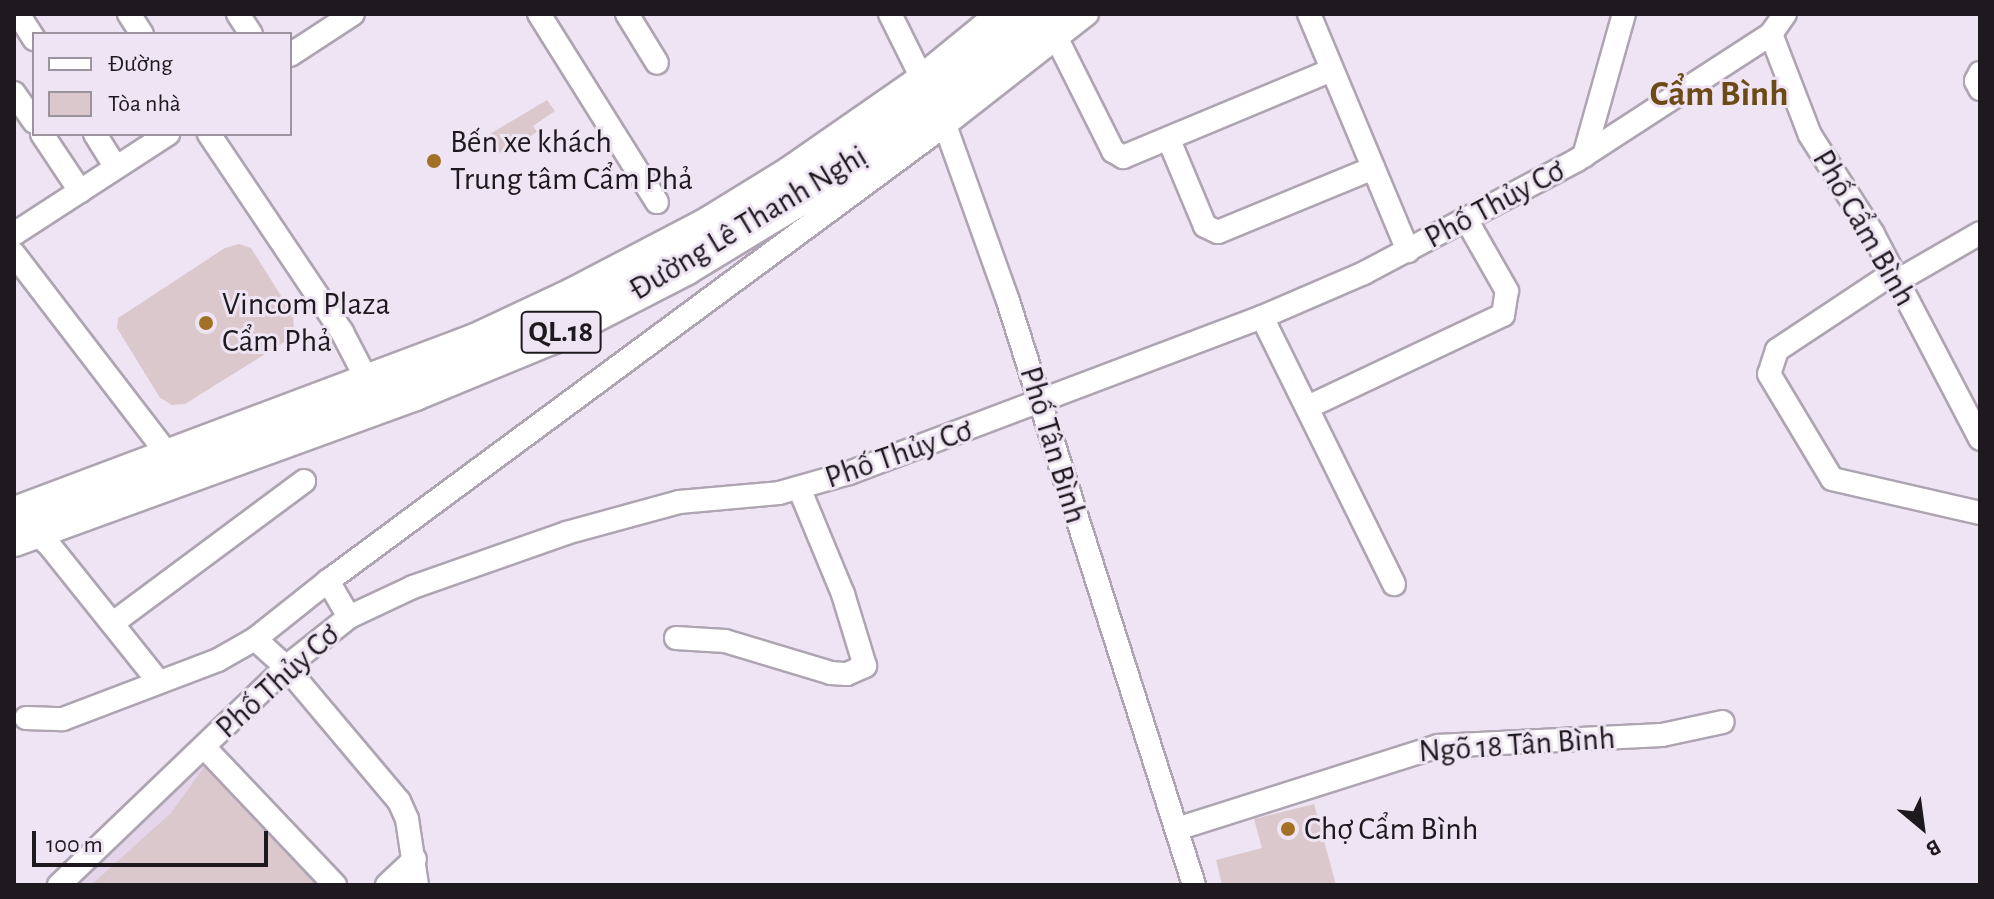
<!DOCTYPE html>
<meta charset="utf-8">
<style>
body{margin:0}
#map{position:relative;width:1994px;height:899px;overflow:hidden;background:#efe4f3;font-family:"Alegreya Sans",sans-serif}
div>[style]{position:absolute}
[style*='--x']{left:calc(var(--x)*1px);top:calc(var(--y)*1px);width:calc(var(--w)*1px);rotate:calc(var(--a)*1deg)}
.built>*{inset:0;background:#e4d5ea}
.building>*{inset:0;background:#dbc8cd}
.roads{filter:drop-shadow(2px 0 #aea4b2) drop-shadow(-2px 0 #aea4b2) drop-shadow(0 2px #aea4b2) drop-shadow(0 -2px #aea4b2)}
.minor>*{height:22px;margin:-11px;padding:0 11px;transform-origin:11px;border-radius:11px;background:#fff}
.highway>*{height:34px;margin:-17px;padding:0 17px;transform-origin:17px;border-radius:17px;background:#fff}
.dots>*{width:22px;height:22px;translate:-50% -50%;box-sizing:border-box;border:4px solid #efe4f3;border-radius:50%}
span{translate:-50% -50%;white-space:nowrap;text-align:center;line-height:1.15;-webkit-text-stroke:6px #efe4f3;paint-order:stroke}
.shield-label span{padding:2px 6px;background:#efe4f3;border:2px solid;border-radius:6px;-webkit-text-stroke-width:0}
.shield-label{font-size:30px;color:#1d191e;font-weight:700}
.poi-label{font-size:32px;color:#1d191e}
.left{translate:0 -50%;text-align:left}
.street-label{font-size:32px;color:#1d191e}
.quarter-label{font-size:36px;color:#6d4b18;font-weight:700}
.frame{position:absolute;inset:0;border:16px solid #1d191e;pointer-events:none}
.legend{position:absolute;left:32px;top:32px;width:260px;height:104px;box-sizing:border-box;background:#efe4f3;border:2px solid #9b939e;margin:0;padding:10px 14px;list-style:none;font-size:24px;color:#1d191e}
.legend li{display:flex;align-items:center;gap:16px;height:40px}
.legend b{width:40px;border:2px solid #9b939e}
.north{position:absolute;left:1882px;top:787px;width:80px;height:80px;-webkit-text-stroke:6px #efe4f3;paint-order:stroke;rotate:151deg;font-size:22px;font-weight:700;line-height:32px;text-align:center;color:#1d191e}
.north::after{content:'';display:block;margin:auto;width:28px;height:36px;background:#1d191e;clip-path:polygon(50% 0,100% 100%,50% 72%,0 100%)}
.scale{position:absolute;left:32px;top:831px;width:236px;height:36px;box-sizing:border-box;border:4px solid #1d191e;border-top:0;padding-left:10px;font-size:24px;line-height:28px;white-space:nowrap;color:#1d191e;-webkit-text-stroke:6px #efe4f3;paint-order:stroke}
</style>
<div id="map">
<div class="built">
<i style="clip-path:polygon(208px 756px,327px 885px,75px 885px)"></i>
</div>
<div class="building">
<i style="clip-path:polygon(547px 100px,555px 111px,533px 126px,537px 132px,501px 155px,488px 135px)"></i>
<i style="clip-path:polygon(239px 244px,251px 248px,293px 315px,294px 328px,286px 341px,185px 404px,172px 405px,160px 398px,117px 328px,118px 318px,225px 248px)"></i>
<i style="clip-path:polygon(204px 767px,316px 885px,91px 885px,171px 813px)"></i>
<i style="clip-path:polygon(1314px 804px,1336px 885px,1222px 885px,1216px 860px,1262px 848px,1254px 819px)"></i>
</div>
<div class="roads">
<div class="minor">
<i style="--x:18;--y:14;--w:30;--a:57"></i>
<i style="--x:129;--y:14;--w:24;--a:57"></i>
<i style="--x:238;--y:14;--w:24;--a:57"></i>
<i style="--x:539;--y:14;--w:222;--a:57.9"></i>
<i style="--x:627;--y:14;--w:57;--a:58.5"></i>
<i style="--x:890;--y:14;--w:124;--a:63.6"></i>
<i style="--x:945;--y:125;--w:187;--a:70.3"></i>
<i style="--x:1008;--y:301;--w:613;--a:72.33"></i>
<i style="--x:1309;--y:14;--w:257;--a:67.3"></i>
<i style="--x:1785;--y:14;--w:24;--a:125"></i>
<i style="--x:1771;--y:34;--w:108;--a:68.9"></i>
<i style="--x:1810;--y:135;--w:117;--a:57.5"></i>
<i style="--x:1873;--y:234;--w:231;--a:62.4"></i>
<i style="--x:1051;--y:27;--w:139;--a:63.4"></i>
<i style="--x:1113;--y:151;--w:12;--a:31"></i>
<i style="--x:1123;--y:157;--w:224;--a:-22.6"></i>
<i style="--x:290;--y:55;--w:75;--a:-33.1"></i>
<i style="--x:1980;--y:73;--w:9;--a:117"></i>
<i style="--x:1976;--y:81;--w:9;--a:63"></i>
<i style="--x:14;--y:93;--w:35;--a:55"></i>
<i style="--x:42;--y:134;--w:69;--a:56.3"></i>
<i style="--x:95;--y:134;--w:39;--a:58"></i>
<i style="--x:209;--y:134;--w:239;--a:56.1"></i>
<i style="--x:342;--y:332;--w:56;--a:62.5"></i>
<i style="--x:1169;--y:140;--w:93;--a:67.3"></i>
<i style="--x:1205;--y:226;--w:14;--a:25"></i>
<i style="--x:1218;--y:232;--w:168;--a:-22.4"></i>
<i style="--x:1584;--y:156;--w:148;--a:-74.3"></i>
<i style="--x:14;--y:234;--w:184;--a:-33"></i>
<i style="--x:14;--y:254;--w:255;--a:52.5"></i>
<i style="--x:1893;--y:273;--w:139;--a:146.4"></i>
<i style="--x:1777;--y:350;--w:25;--a:108"></i>
<i style="--x:1769;--y:374;--w:122;--a:59"></i>
<i style="--x:1832;--y:479;--w:152;--a:12.9"></i>
<i style="--x:1897;--y:281;--w:96;--a:-30"></i>
<i style="--x:1262;--y:317;--w:298;--a:63.7"></i>
<i style="--x:1308;--y:407;--w:216;--a:-25.3"></i>
<i style="--x:1503;--y:315;--w:24;--a:-81"></i>
<i style="--x:1507;--y:291;--w:81;--a:-119.7"></i>
<i style="--x:28;--y:526;--w:30;--a:42"></i>
<i style="--x:50;--y:546;--w:173;--a:51.3"></i>
<i style="--x:349;--y:617;--w:42;--a:-120.3"></i>
<i style="--x:328;--y:581;--w:767;--a:-36.47"></i>
<i style="--x:945;--y:125;--w:180;--a:-38"></i>
<i style="--x:113;--y:623;--w:238;--a:-36.6"></i>
<i style="--x:676;--y:638;--w:49;--a:3.5"></i>
<i style="--x:725;--y:641;--w:111;--a:16.8"></i>
<i style="--x:831;--y:673;--w:16;--a:4"></i>
<i style="--x:847;--y:674;--w:20;--a:-24"></i>
<i style="--x:865;--y:666;--w:75;--a:-107"></i>
<i style="--x:843;--y:594;--w:115;--a:-112.5"></i>
<i style="--x:255;--y:639;--w:42;--a:42.1"></i>
<i style="--x:286;--y:667;--w:175;--a:49.9"></i>
<i style="--x:399;--y:801;--w:20;--a:66"></i>
<i style="--x:407;--y:819;--w:67;--a:81.4"></i>
<i style="--x:26;--y:718;--w:37;--a:2"></i>
<i style="--x:63;--y:719;--w:166;--a:-20.8"></i>
<i style="--x:218;--y:660;--w:43;--a:-29.6"></i>
<i style="--x:255;--y:639;--w:93;--a:-38.5"></i>
<i style="--x:205;--y:748;--w:189;--a:46.5"></i>
<i style="--x:1177;--y:829;--w:274;--a:-17.6"></i>
<i style="--x:1438;--y:746;--w:224;--a:-2.8"></i>
<i style="--x:1662;--y:735;--w:62;--a:-12"></i>
<i style="--x:59;--y:885;--w:315;--a:-43.8"></i>
<i style="--x:286;--y:667;--w:80;--a:-38.4"></i>
<i style="--x:349;--y:617;--w:71;--a:-25.1"></i>
<i style="--x:413;--y:587;--w:162;--a:-19.4"></i>
<i style="--x:566;--y:533;--w:117;--a:-15.3"></i>
<i style="--x:679;--y:502;--w:100;--a:-5.1"></i>
<i style="--x:779;--y:493;--w:73;--a:-15.9"></i>
<i style="--x:849;--y:473;--w:441;--a:-20.7"></i>
<i style="--x:1262;--y:317;--w:111;--a:-23.3"></i>
<i style="--x:1364;--y:273;--w:241;--a:-27.9"></i>
<i style="--x:1577;--y:160;--w:231;--a:-33"></i>
<i style="--x:387;--y:885;--w:38;--a:-43"></i>
</div>
<div class="highway">
<i style="--x:21;--y:512;--w:486;--a:-20.6"></i>
<i style="--x:476;--y:341;--w:108;--a:-25.1"></i>
<i style="--x:574;--y:295;--w:149;--a:-27.6"></i>
<i style="--x:706;--y:226;--w:101;--a:-31.6"></i>
<i style="--x:792;--y:173;--w:160;--a:-34.8"></i>
<i style="--x:923;--y:82;--w:107;--a:-39.3"></i>
<i style="--x:14;--y:539;--w:427;--a:-20"></i>
<i style="--x:415;--y:393;--w:147;--a:-22.4"></i>
<i style="--x:551;--y:337;--w:151;--a:-27.2"></i>
<i style="--x:685;--y:268;--w:135;--a:-31.3"></i>
<i style="--x:800;--y:198;--w:164;--a:-34.6"></i>
<i style="--x:935;--y:105;--w:148;--a:-37.9"></i>
</div>
</div>
<div class="dots">
<i style="left:434px;top:161px;background:#a27126"></i>
<i style="left:206px;top:323px;background:#a27126"></i>
<i style="left:1288px;top:829px;background:#a27126"></i>
</div>
<div class="shield-label">
<span style="left:561px;top:332px">QL.18</span>
</div>
<div class="poi-label">
<span class="left" style="left:450px;top:161px">Bến xe khách<br>Trung tâm Cẩm Phả</span>
<span class="left" style="left:222px;top:323px">Vincom Plaza<br>Cẩm Phả</span>
<span class="left" style="left:1304px;top:829px">Chợ Cẩm Bình</span>
</div>
<div class="street-label">
<span style="left:1495px;top:204px;rotate:-28deg">Phố Thủy Cơ</span>
<span style="left:748px;top:223px;rotate:-31deg">Đường Lê Thanh Nghị</span>
<span style="left:1864px;top:228px;rotate:60deg">Phố Cẩm Bình</span>
<span style="left:1053px;top:445px;rotate:73deg">Phố Tân Bình</span>
<span style="left:899px;top:454px;rotate:-19deg">Phố Thủy Cơ</span>
<span style="left:278px;top:681px;rotate:-42deg">Phố Thủy Cơ</span>
<span style="left:1517px;top:745px;rotate:-4deg">Ngõ 18 Tân Bình</span>
</div>
<div class="quarter-label">
<span style="left:1719px;top:95px">Cẩm Bình</span>
</div>
<div class="frame"></div>
<ul class="legend">
<li><b style="height:10px;background:#fff"></b>Đường</li>
<li><b style="height:22px;background:#dbc8cd"></b>Tòa nhà</li>
</ul>
<div class="north">B</div>
<div class="scale">100 m</div>
</div>
